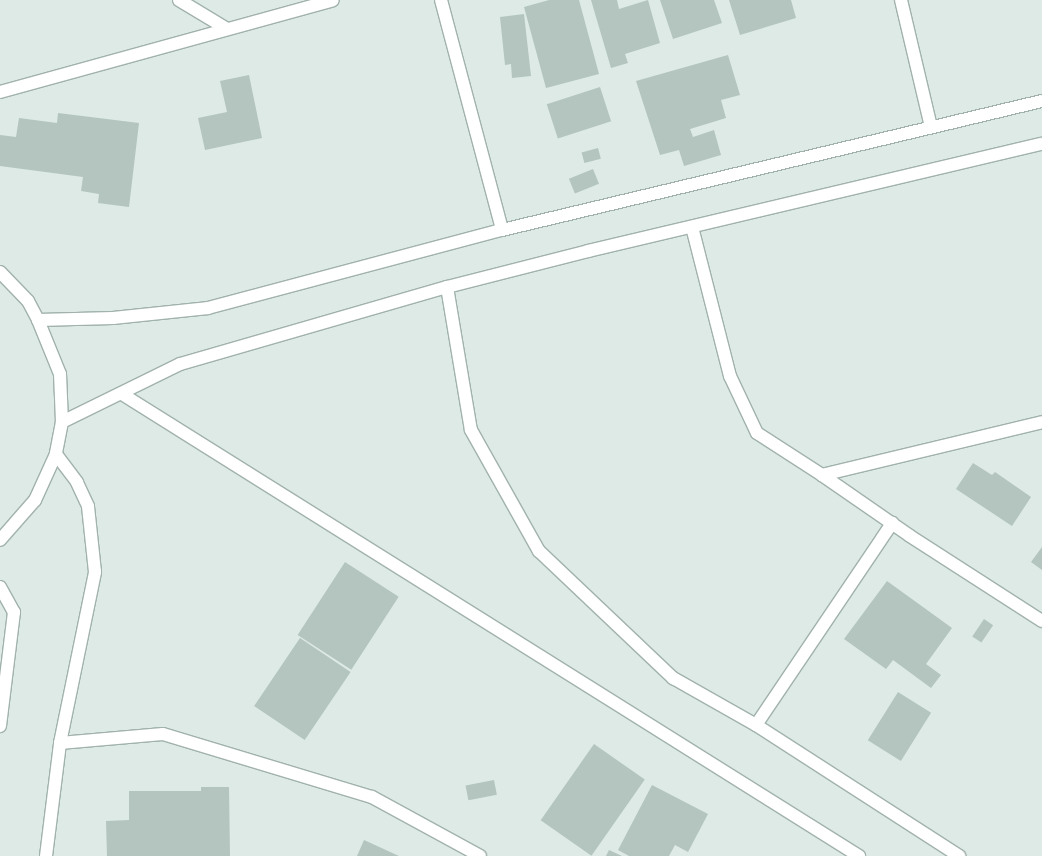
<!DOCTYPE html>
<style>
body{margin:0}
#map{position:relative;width:1042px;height:856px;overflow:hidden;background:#deeae5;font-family:"IBM Plex Sans",sans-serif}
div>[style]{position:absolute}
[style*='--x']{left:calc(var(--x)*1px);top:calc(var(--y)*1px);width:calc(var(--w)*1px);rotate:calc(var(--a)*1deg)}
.building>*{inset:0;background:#b3c5be;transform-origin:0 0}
.roads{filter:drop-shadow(1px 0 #a1b2ac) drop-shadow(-1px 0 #a1b2ac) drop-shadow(0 1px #a1b2ac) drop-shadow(0 -1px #a1b2ac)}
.minor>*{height:12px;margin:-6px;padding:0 6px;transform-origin:6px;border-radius:6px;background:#fff}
span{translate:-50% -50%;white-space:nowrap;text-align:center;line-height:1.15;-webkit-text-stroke:3px #eef7f3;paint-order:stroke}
</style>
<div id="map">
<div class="building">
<i style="clip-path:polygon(549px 0,579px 0,599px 74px,546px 88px,524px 7px)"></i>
<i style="clip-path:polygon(591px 0,617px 0,619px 9px,648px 0,660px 43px,625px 54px,628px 63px,611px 68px)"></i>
<i style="clip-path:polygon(660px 0,714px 0,722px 23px,673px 39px)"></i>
<i style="clip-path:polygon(729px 0,791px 0,796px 18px,740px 35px)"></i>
<i style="clip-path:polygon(524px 14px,531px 76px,512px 78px,511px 64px,505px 65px,500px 17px)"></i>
<i style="clip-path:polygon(728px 55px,740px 95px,721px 100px,726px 118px,690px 129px,693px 137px,714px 130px,721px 155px,684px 166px,679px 150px,660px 155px,636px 81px)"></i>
<i style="clip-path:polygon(249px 75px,262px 138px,205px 150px,198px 118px,227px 112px,220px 81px)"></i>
<i style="left:600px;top:87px;width:36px;height:56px;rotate:72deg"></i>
<i style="clip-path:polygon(58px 113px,139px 123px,129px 207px,98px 203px,99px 194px,81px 191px,83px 177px,0 166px,0 135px,16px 137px,19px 118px,57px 123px)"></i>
<i style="left:598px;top:148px;width:11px;height:17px;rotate:75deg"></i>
<i style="left:593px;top:169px;width:16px;height:26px;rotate:68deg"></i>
<i style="clip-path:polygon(973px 463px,992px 475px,995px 472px,1031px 497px,1012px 526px,956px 489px)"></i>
<i style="clip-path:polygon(1042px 547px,1042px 570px,1031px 562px)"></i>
<i style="left:345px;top:562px;width:64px;height:87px;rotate:33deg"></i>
<i style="clip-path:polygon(887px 581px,952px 628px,926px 664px,941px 675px,931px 688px,893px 660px,886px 669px,844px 639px)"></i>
<i style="left:984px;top:619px;width:11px;height:21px;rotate:34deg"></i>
<i style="left:300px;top:638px;width:61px;height:82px;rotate:34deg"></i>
<i style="left:898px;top:692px;width:39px;height:57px;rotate:32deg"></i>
<i style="left:594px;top:744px;width:62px;height:93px;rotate:35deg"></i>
<i style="left:494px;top:780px;width:15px;height:29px;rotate:79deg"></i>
<i style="clip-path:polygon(652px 785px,708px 814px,688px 852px,675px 845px,669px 856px,629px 856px,618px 850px)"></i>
<i style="clip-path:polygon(201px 787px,229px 787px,230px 856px,107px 856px,106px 821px,129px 820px,129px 791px,201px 791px)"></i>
<i style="clip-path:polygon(364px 840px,399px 856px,357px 856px)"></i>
<i style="clip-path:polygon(609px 850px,622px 856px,606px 856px)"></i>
</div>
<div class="roads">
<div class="minor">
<i style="--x:179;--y:0;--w:56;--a:31.1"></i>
<i style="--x:441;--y:0;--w:238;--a:75.1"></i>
<i style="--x:901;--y:0;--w:130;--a:76.7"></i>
<i style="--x:0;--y:92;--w:345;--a:-15.4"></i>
<i style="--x:692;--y:227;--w:154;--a:75.7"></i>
<i style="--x:730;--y:376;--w:63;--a:64.7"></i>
<i style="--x:757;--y:433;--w:77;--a:32.9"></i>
<i style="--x:822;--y:475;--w:107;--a:34.7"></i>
<i style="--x:910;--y:536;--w:157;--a:32.8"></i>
<i style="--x:0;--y:272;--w:40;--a:46"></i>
<i style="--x:28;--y:301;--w:21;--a:62"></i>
<i style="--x:38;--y:320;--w:58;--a:67.8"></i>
<i style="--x:60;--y:374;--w:48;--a:87.6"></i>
<i style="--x:62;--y:422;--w:33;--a:101"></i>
<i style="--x:56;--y:454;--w:51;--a:114.5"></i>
<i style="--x:35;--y:500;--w:53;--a:131.2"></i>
<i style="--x:447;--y:287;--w:145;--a:80.5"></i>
<i style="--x:471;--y:430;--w:139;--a:60.7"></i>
<i style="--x:539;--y:551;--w:185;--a:43.5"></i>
<i style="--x:673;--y:678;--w:95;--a:29.5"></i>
<i style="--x:756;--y:725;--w:242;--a:32.8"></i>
<i style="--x:38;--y:320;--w:75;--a:-1.5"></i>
<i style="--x:113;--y:318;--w:96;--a:-6"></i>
<i style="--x:208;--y:308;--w:304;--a:-14.9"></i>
<i style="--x:502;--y:230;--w:555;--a:-13.44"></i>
<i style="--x:122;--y:394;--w:870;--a:32.08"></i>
<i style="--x:62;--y:422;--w:131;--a:-26.2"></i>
<i style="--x:180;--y:364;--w:278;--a:-16.1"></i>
<i style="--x:447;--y:287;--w:146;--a:-14.3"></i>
<i style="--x:588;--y:251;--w:466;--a:-13.3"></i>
<i style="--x:822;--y:475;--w:226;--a:-13.5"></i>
<i style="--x:0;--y:587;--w:29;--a:61"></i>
<i style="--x:14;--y:612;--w:115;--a:97"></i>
<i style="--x:756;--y:725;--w:244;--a:-56"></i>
<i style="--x:60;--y:743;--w:103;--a:-5"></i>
<i style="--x:163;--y:734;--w:218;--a:16.8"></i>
<i style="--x:372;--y:797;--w:123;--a:28.6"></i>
<i style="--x:46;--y:856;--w:114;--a:-82.9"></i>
<i style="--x:60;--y:743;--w:175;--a:-78.4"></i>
<i style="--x:95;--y:572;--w:66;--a:-96.1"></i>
<i style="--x:88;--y:506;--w:26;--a:-115"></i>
<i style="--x:77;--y:482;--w:35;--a:-127"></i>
</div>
</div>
</div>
